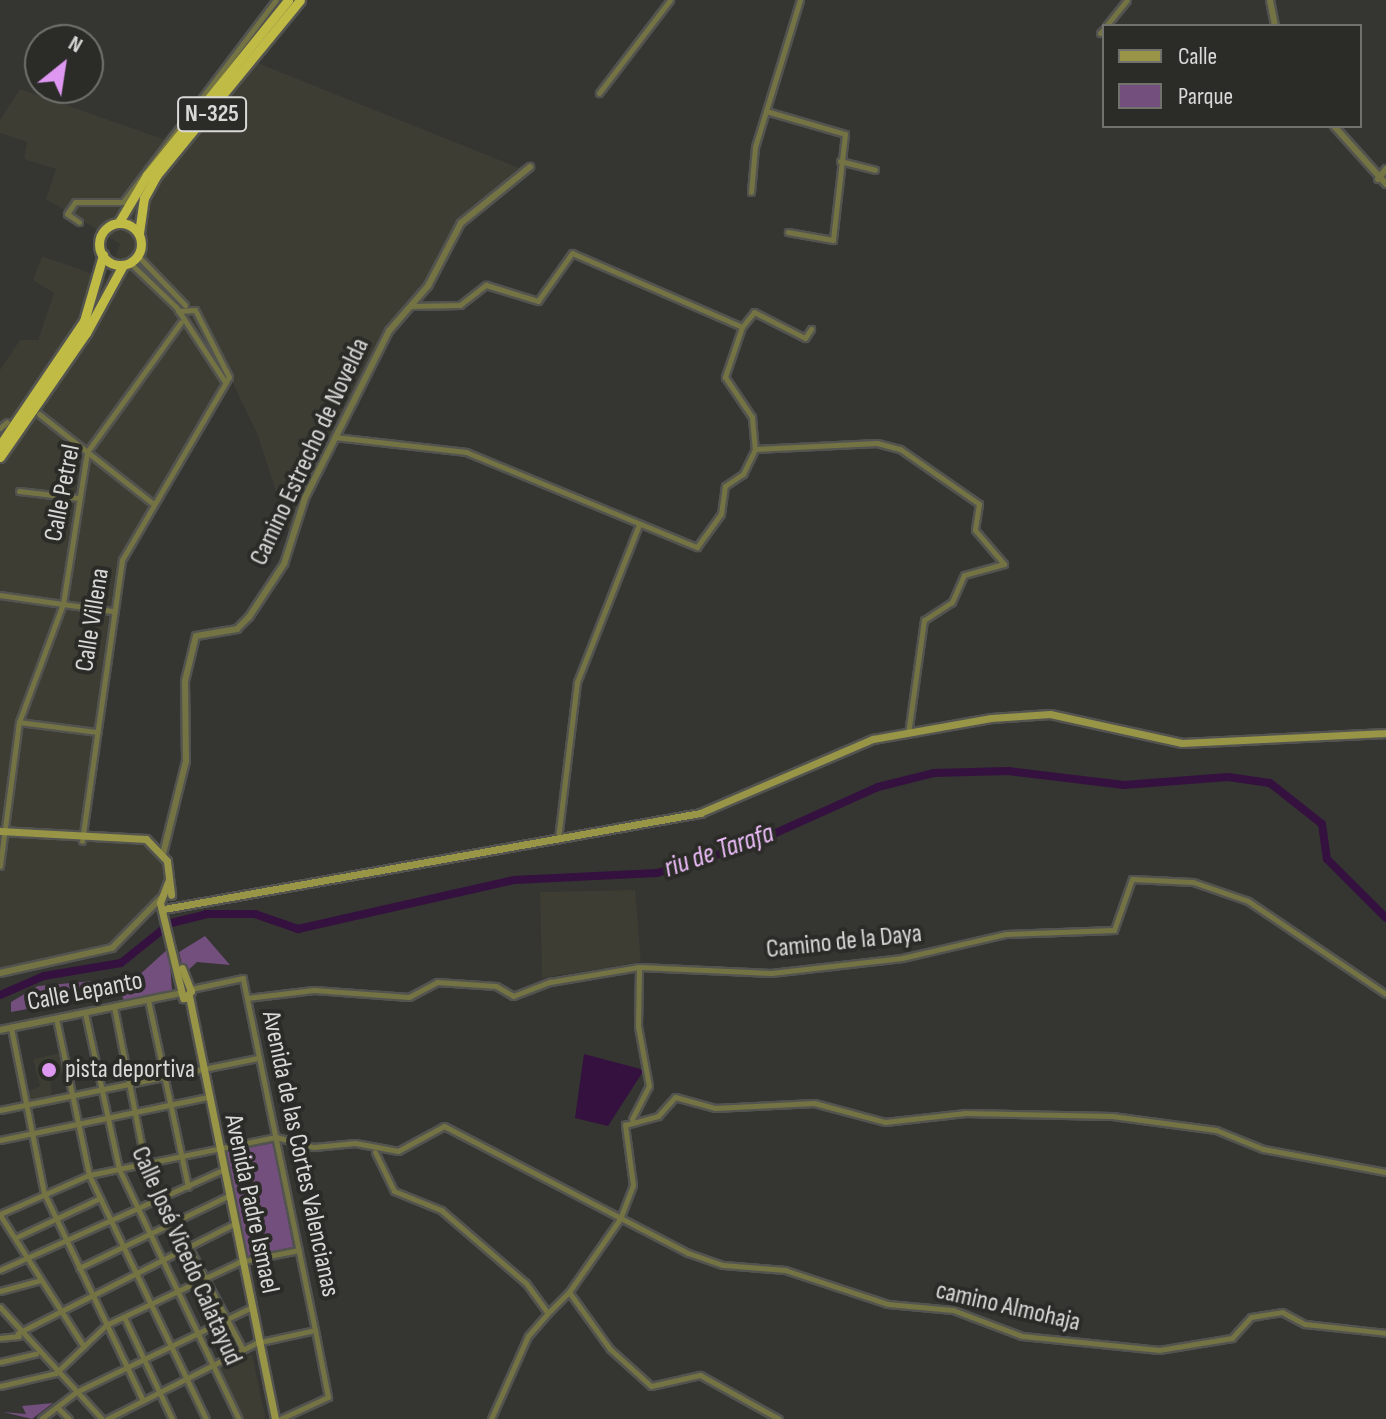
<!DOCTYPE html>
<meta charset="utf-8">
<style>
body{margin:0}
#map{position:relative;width:1386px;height:1419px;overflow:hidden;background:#353532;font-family:"Sofia Sans Condensed",sans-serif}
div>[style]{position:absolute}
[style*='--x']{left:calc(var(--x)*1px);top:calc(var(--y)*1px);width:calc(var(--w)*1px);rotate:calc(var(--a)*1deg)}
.built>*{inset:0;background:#3d3d34}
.green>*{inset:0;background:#724f7c;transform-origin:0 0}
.water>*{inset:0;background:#34113e}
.river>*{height:8px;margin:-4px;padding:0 4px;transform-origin:4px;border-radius:4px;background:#34113e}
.roads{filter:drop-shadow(2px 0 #535350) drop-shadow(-2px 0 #535350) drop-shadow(0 2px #535350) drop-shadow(0 -2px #535350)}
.minor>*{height:5px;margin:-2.5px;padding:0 2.5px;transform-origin:2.5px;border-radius:2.5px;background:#747344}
.tertiary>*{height:6px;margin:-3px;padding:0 3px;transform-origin:3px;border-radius:3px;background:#747344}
.secondary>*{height:7px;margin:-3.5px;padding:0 3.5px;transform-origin:3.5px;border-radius:3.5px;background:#989547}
.trunk>*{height:9px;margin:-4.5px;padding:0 4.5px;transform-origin:4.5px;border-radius:4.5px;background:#c0bb45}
.trunk>.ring{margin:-4.5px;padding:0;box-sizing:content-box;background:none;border:9px solid #c0bb45;border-radius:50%}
.dots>*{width:22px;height:22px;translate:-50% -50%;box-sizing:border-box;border:4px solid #2b2b28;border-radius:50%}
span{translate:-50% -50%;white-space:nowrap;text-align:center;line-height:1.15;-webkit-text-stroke:8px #2b2b28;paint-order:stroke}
.shield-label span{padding:2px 6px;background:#2b2b28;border:2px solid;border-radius:6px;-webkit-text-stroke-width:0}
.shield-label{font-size:24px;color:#d9d9d7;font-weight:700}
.street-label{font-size:26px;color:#d9d9d7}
.poi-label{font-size:26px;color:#d9d9d7}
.left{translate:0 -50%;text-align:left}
.water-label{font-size:28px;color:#edbefa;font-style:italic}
.legend{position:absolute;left:1102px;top:24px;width:260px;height:104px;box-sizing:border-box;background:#2b2b28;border:2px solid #71716e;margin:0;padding:10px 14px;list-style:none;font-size:24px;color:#d9d9d7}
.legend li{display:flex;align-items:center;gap:16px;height:40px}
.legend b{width:40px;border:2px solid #71716e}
.north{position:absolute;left:24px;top:24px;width:80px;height:80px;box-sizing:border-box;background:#2b2b28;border:2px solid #71716e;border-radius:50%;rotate:30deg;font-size:22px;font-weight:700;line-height:32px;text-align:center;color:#d9d9d7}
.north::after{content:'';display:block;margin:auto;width:28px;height:36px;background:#df98f2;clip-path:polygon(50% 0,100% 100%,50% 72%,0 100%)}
</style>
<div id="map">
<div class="built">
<i style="clip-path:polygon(235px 54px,527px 171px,461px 223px,428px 286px,389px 331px,305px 498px,292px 540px,258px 436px,232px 381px,225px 384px,126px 551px,83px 841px,146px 839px,163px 854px,168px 898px,113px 952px,0 977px,0 370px,20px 340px,38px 340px,54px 293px,33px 280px,42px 256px,107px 279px,120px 244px,46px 199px,56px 169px,24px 159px,27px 142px,0 133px,0 120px,20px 89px,163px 139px)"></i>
<i style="clip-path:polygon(635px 890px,641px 962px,542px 978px,540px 892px)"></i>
<i style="clip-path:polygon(60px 1053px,64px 1073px,50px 1076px,52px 1097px,28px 1101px,27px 1092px,40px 1086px,33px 1059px)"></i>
<i style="clip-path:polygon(252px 1354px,265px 1416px,264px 1419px,243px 1419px,219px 1369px)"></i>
</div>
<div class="green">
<i style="clip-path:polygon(205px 936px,230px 965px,197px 962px,184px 974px,179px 952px)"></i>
<i style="clip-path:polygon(169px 948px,172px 991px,124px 1001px,121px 992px,11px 1012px,11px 1002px,38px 986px,137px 977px)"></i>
<i style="left:273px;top:1143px;width:106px;height:49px;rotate:79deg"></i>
<i style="clip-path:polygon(53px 1403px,32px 1419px,3px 1412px,26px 1414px,22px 1406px)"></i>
</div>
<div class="water">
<i style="clip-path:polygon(584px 1054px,644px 1070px,608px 1126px,575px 1118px)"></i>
</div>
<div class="river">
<i style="--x:0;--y:995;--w:48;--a:-23.4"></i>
<i style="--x:44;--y:976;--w:78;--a:-9.6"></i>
<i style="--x:121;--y:963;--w:64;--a:-38.7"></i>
<i style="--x:171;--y:923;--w:36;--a:-14"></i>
<i style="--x:206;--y:914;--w:49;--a:0"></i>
<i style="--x:255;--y:914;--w:46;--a:19.2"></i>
<i style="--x:298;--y:929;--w:221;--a:-12.8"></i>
<i style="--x:514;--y:880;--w:143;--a:-2.8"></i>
<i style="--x:657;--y:873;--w:96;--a:-16.9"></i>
<i style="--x:749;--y:845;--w:141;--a:-24.2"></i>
<i style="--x:878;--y:787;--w:58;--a:-14"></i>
<i style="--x:934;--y:773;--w:74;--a:-1.5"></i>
<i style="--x:1008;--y:771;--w:117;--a:6.9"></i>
<i style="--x:1124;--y:785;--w:104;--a:-4.4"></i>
<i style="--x:1228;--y:777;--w:42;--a:8.1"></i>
<i style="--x:1270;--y:783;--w:66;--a:38.3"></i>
<i style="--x:1322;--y:824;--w:35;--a:82"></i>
<i style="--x:1327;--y:859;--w:83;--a:45"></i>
</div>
<div class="roads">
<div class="minor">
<i style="--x:1106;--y:26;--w:33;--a:-51"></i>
<i style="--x:1100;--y:33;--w:6;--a:-45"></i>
<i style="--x:599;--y:93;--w:117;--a:-52.6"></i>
<i style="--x:766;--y:111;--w:82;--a:16.2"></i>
<i style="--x:845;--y:134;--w:107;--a:96.5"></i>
<i style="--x:833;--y:240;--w:46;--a:-169.9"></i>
<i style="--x:840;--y:161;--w:36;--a:14"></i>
<i style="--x:751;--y:192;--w:45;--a:-84.9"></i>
<i style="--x:755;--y:147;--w:154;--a:-73"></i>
<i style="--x:79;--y:222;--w:14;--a:-146"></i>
<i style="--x:67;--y:214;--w:14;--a:-56"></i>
<i style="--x:75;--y:202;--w:48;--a:0"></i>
<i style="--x:123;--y:202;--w:253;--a:-52.9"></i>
<i style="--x:138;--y:256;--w:68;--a:46.2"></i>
<i style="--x:130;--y:263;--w:64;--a:43.7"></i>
<i style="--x:176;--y:307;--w:90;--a:56.8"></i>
<i style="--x:411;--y:306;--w:49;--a:-1.2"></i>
<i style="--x:460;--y:305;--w:33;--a:-38"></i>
<i style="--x:486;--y:285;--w:54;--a:17.1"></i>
<i style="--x:538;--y:301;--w:59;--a:-54.7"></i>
<i style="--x:572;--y:253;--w:185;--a:23.5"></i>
<i style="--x:742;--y:327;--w:53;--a:108.8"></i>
<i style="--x:725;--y:377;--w:48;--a:56"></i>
<i style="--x:752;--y:417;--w:32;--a:85"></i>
<i style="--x:742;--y:327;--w:19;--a:-51"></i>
<i style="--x:754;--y:312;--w:57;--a:27"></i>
<i style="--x:805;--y:338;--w:11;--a:-56"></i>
<i style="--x:39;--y:414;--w:144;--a:38.2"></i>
<i style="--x:0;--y:428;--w:9;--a:-41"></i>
<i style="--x:335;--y:437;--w:132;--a:6.5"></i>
<i style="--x:466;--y:452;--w:250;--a:22.4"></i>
<i style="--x:697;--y:547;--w:41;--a:-54"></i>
<i style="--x:721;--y:514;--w:28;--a:-82"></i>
<i style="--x:725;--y:486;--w:22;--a:-34"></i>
<i style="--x:743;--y:474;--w:28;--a:-64"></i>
<i style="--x:755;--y:449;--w:122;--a:-2.8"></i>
<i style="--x:877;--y:443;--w:24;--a:15"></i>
<i style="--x:900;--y:449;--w:96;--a:34.8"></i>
<i style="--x:979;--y:504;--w:26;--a:99"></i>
<i style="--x:975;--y:530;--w:45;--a:49.5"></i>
<i style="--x:1004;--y:564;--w:41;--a:164.6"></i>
<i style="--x:964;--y:575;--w:30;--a:114"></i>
<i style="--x:952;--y:602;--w:33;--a:147"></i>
<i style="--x:924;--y:620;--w:115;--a:98"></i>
<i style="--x:19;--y:491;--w:60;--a:6.7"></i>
<i style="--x:0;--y:595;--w:114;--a:8.1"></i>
<i style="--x:19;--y:722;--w:79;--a:7.3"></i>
<i style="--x:558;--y:839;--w:158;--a:-83.1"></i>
<i style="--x:577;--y:682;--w:169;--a:-68.5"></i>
<i style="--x:82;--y:841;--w:284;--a:-81.9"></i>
<i style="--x:122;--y:560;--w:212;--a:-59.7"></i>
<i style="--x:229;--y:377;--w:75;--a:-116.9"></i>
<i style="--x:195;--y:310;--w:17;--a:177"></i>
<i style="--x:0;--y:866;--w:145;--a:-82.5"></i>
<i style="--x:19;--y:722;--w:126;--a:-69.6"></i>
<i style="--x:63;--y:604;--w:154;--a:-81"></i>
<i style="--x:87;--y:452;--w:160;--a:-54.1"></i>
<i style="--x:247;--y:998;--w:67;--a:-6.8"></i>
<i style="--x:314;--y:990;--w:95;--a:4.2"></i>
<i style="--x:409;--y:997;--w:32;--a:-28"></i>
<i style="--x:437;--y:982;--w:59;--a:3.9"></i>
<i style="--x:496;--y:986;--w:20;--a:30"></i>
<i style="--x:513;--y:996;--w:40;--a:-21"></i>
<i style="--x:550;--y:982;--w:90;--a:-9.6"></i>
<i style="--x:639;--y:967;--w:132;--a:2.6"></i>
<i style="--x:771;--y:973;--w:132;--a:-6.5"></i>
<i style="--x:902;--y:958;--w:107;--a:-13"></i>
<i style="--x:1006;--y:934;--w:108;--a:-2.1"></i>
<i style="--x:1114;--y:930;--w:54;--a:-70.6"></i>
<i style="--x:1132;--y:879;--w:61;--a:2.8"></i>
<i style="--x:1193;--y:882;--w:58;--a:19.1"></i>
<i style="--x:1248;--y:901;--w:166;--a:34"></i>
<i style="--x:148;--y:1000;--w:191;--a:77.9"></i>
<i style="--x:114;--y:1007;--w:160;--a:78.8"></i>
<i style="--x:145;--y:1164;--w:210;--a:62.2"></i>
<i style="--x:85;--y:1013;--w:160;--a:77.7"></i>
<i style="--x:119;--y:1169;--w:277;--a:64.4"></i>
<i style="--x:56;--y:1018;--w:160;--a:78.1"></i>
<i style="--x:89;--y:1175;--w:271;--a:64.4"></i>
<i style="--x:11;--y:1028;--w:168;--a:78.7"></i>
<i style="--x:44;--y:1193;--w:230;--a:64.5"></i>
<i style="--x:0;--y:1110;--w:264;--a:-11.4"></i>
<i style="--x:632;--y:1119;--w:37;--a:-63"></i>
<i style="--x:649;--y:1086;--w:61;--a:-100.4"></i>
<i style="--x:638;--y:1026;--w:59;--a:-89"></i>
<i style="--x:0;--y:1140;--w:212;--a:-11.7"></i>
<i style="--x:375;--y:1152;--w:43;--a:64"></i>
<i style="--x:394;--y:1191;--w:51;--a:22"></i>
<i style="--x:441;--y:1210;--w:112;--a:40.7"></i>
<i style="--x:526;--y:1283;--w:37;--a:54"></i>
<i style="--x:548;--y:1313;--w:30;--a:-45"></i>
<i style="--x:569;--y:1292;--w:70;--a:54.3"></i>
<i style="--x:610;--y:1349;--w:55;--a:42.1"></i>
<i style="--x:651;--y:1386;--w:50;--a:-12.7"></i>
<i style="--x:700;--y:1375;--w:90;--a:29.1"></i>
<i style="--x:0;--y:1214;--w:97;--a:-23.7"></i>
<i style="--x:89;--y:1175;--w:191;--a:-11.5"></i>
<i style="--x:276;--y:1137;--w:39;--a:15"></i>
<i style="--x:314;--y:1147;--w:41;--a:-5.6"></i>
<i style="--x:355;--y:1143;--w:44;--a:10.5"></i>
<i style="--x:398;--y:1151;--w:52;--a:-28.5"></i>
<i style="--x:444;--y:1126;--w:275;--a:27.5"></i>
<i style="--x:688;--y:1253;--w:37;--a:19"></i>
<i style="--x:723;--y:1265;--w:62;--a:4.6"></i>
<i style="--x:785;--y:1270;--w:108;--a:18.3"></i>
<i style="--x:888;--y:1304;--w:65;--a:5.3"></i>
<i style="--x:953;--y:1310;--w:74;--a:20.6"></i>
<i style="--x:1022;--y:1336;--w:138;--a:5.8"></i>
<i style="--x:1159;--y:1350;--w:74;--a:-9.3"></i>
<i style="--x:1232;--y:1338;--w:28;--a:-48"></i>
<i style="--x:1251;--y:1317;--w:31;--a:-9"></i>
<i style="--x:1282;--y:1312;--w:26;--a:28"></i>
<i style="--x:1305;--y:1324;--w:81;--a:6.3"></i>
<i style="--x:0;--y:1215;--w:156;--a:57.5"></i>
<i style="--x:15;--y:1238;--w:94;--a:-25.2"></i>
<i style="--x:79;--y:1268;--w:163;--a:-25.8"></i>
<i style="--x:0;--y:1270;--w:241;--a:-24.2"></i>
<i style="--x:0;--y:1291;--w:42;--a:-15"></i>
<i style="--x:569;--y:1292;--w:89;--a:-55.1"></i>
<i style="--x:620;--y:1219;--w:36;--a:-69"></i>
<i style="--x:633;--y:1185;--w:61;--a:-97.6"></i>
<i style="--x:625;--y:1125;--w:34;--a:-15"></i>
<i style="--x:658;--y:1116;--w:25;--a:-48"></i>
<i style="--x:675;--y:1097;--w:41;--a:15.4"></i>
<i style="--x:715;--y:1108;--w:99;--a:-2.9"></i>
<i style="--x:814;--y:1103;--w:73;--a:15"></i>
<i style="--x:885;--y:1122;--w:81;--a:-6.4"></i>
<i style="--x:965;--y:1113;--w:147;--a:1.2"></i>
<i style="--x:1112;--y:1116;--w:105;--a:7.7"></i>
<i style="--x:1216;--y:1130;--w:51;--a:22"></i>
<i style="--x:1263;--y:1149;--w:125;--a:10.6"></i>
<i style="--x:0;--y:1307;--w:151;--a:47.7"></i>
<i style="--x:124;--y:1317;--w:113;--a:64.8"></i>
<i style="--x:18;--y:1333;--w:240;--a:-26.8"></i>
<i style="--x:0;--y:1338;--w:19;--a:-6"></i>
<i style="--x:0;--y:1362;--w:37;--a:-13"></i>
<i style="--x:0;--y:1386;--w:57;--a:-13.1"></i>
<i style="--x:56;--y:1373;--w:69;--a:-43.8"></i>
<i style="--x:106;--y:1325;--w:147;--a:-25.3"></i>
<i style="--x:239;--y:1262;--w:61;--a:-11.3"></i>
<i style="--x:57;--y:1407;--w:17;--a:45"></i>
<i style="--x:41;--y:1419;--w:44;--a:-37.6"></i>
<i style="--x:76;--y:1392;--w:195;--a:-25.8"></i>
<i style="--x:107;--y:1419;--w:167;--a:-27"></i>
<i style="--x:256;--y:1343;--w:60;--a:-12.4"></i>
<i style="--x:315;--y:1330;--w:359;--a:-101.6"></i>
<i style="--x:243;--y:978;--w:53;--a:168.1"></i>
<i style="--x:280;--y:1419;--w:53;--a:-24.6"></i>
<i style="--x:328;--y:1397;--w:68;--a:-101"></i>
<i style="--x:491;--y:1419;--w:91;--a:-66"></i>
<i style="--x:528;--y:1336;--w:30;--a:-49"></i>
</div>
<div class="tertiary">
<i style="--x:1270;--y:0;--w:26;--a:79"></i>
<i style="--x:1334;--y:126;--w:78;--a:48.1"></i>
<i style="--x:1378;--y:179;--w:13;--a:-51"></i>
<i style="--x:163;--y:854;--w:96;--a:-76.1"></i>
<i style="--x:186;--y:761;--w:80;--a:-90.7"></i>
<i style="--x:185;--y:681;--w:46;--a:-76.3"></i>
<i style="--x:196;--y:636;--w:42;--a:-9.7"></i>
<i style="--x:237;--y:629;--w:17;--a:-45"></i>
<i style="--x:249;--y:617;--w:64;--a:-56.6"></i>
<i style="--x:284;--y:564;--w:69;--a:-72.3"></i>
<i style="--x:305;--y:498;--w:187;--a:-63.3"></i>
<i style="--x:389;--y:331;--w:60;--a:-49.1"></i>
<i style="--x:428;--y:286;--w:71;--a:-62.4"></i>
<i style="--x:461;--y:223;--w:89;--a:-39.1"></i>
<i style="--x:0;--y:973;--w:115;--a:-12.6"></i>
<i style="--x:112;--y:948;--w:70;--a:-45.6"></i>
<i style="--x:0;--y:1030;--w:181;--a:-11.5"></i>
</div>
<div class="secondary">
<i style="--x:0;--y:831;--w:146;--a:3.1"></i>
<i style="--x:146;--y:839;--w:30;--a:46"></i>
<i style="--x:167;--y:861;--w:34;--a:83"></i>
<i style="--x:168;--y:882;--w:22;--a:111"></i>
<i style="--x:160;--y:903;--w:98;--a:76.4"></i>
<i style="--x:164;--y:909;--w:545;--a:-10.15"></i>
<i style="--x:700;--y:813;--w:188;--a:-23.2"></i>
<i style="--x:873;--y:739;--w:120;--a:-10.1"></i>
<i style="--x:991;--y:718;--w:59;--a:-3.9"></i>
<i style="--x:1050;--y:714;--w:135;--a:12.4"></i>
<i style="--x:1182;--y:743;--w:204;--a:-2.8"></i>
<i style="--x:182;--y:968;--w:25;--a:69"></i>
<i style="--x:191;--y:991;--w:9;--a:131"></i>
<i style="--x:189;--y:996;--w:432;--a:78.5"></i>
</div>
<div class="trunk">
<i style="--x:119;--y:222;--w:55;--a:-59.2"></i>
<i style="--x:147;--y:175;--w:225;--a:-51.1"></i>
<i class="ring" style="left:99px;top:223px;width:33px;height:33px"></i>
<i style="--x:139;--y:233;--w:35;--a:-82"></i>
<i style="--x:144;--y:198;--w:25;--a:-61"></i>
<i style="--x:156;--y:176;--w:227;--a:-50.7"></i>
<i style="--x:0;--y:445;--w:150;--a:-55.9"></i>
<i style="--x:84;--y:321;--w:69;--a:-73.9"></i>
<i style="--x:0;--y:457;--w:151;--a:-55.3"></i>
<i style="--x:86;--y:333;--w:77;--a:-61.4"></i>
</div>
</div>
<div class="dots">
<i style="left:49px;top:1070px;background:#df98f2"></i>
</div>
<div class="shield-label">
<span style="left:212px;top:114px">N-325</span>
</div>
<div class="street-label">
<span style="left:310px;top:452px;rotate:-65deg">Camino Estrecho de Novelda</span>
<span style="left:63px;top:493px;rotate:-79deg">Calle Petrel</span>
<span style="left:93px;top:620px;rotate:-81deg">Calle Villena</span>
<span style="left:844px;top:942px;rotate:-6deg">Camino de la Daya</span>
<span style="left:85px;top:992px;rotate:-11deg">Calle Lepanto</span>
<span style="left:300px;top:1154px;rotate:78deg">Avenida de las Cortes Valencianas</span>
<span style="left:251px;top:1204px;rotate:78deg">Avenida Padre Ismael</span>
<span style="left:186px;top:1256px;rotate:66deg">Calle José Vicedo Calatayud</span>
<span style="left:1008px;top:1307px;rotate:13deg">camino Almohaja</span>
</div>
<div class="poi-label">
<span class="left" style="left:65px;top:1070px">pista deportiva</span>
</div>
<div class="water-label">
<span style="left:719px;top:851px;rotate:-19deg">riu de Tarafa</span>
</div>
<ul class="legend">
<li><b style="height:10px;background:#989547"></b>Calle</li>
<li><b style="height:22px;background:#724f7c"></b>Parque</li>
</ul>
<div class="north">N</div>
</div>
